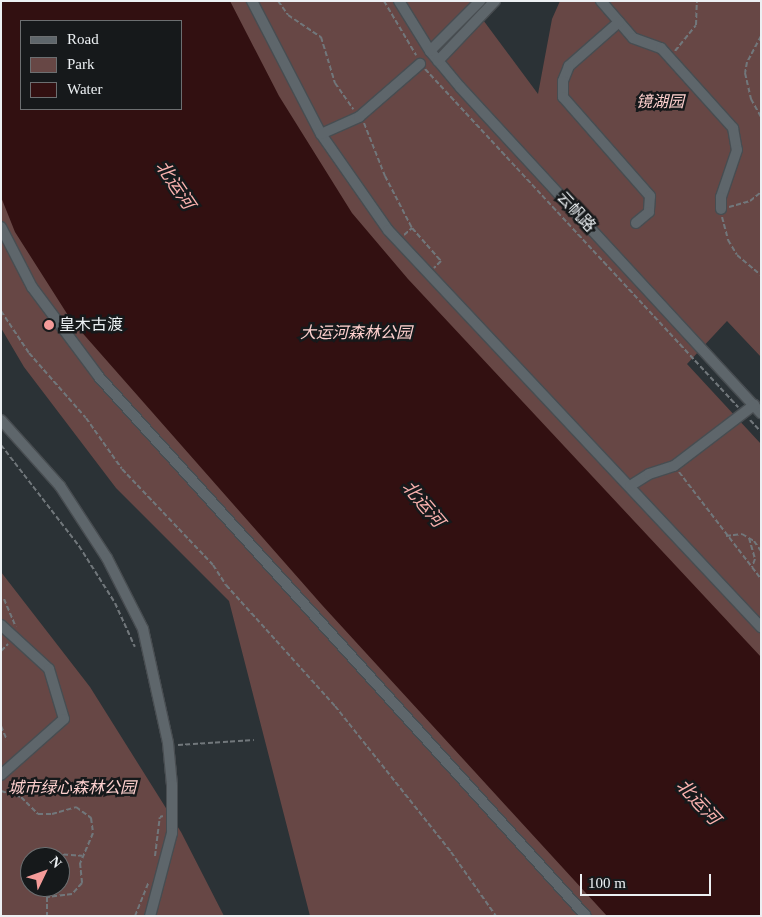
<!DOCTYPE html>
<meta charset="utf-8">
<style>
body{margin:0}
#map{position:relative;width:762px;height:917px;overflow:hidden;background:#2b3236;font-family:"Times New Roman","Noto Sans SC",serif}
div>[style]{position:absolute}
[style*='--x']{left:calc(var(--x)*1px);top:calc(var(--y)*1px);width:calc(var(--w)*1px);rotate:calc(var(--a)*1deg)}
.green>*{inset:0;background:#674745}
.water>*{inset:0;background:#321011}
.path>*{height:2px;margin-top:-1px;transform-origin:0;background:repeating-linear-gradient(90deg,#71777b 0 5px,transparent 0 7.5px)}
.roads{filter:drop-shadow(1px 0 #484d51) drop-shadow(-1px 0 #484d51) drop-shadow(0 1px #484d51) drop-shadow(0 -1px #484d51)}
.minor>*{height:10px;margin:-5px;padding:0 5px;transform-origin:5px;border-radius:5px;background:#5e666b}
.dots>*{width:14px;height:14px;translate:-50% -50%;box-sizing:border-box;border:2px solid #16191b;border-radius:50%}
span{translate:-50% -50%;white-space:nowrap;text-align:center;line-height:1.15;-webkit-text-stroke:5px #16191b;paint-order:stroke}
.park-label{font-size:16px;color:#fed0ce;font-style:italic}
.street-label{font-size:16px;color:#ecf0f3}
.poi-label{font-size:16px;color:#ecf0f3}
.left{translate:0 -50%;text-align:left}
.water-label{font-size:18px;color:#fbb2af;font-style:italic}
.frame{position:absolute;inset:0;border:2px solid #ecf0f3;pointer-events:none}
.legend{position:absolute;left:20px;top:20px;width:162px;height:90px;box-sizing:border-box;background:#16191b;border:1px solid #6c6f71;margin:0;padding:6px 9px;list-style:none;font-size:15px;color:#ecf0f3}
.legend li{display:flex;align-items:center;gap:10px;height:25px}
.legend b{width:25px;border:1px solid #6c6f71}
.north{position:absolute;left:20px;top:847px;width:50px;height:50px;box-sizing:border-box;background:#16191b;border:1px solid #6c6f71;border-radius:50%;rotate:48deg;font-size:14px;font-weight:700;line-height:20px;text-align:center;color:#ecf0f3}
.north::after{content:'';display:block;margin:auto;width:18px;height:22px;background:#f59b99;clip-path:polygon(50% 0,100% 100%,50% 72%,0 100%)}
.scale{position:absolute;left:580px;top:874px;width:131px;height:22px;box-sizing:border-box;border:2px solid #ecf0f3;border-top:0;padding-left:6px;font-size:15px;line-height:18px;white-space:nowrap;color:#ecf0f3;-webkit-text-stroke:4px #16191b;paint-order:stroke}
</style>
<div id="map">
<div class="green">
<i style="clip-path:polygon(evenodd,1px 1px,469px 1px,538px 94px,552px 19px,560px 1px,761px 1px,761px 357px,727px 321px,687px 364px,761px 444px,761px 916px,310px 916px,229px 601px,116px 488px,24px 367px,1px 328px,1px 1px,21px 21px,181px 21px,181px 109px,21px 109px,21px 21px)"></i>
<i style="clip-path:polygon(evenodd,1px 572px,90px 687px,181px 832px,224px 916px,1px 916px,1px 572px,30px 857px,60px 857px,60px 887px,30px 887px,30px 857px)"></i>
</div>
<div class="water">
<i style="clip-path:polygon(evenodd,1px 1px,230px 1px,279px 96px,352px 213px,408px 279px,761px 657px,761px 916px,607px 916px,322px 605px,71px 320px,15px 232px,1px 197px,1px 1px,21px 21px,181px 21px,181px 109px,21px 109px,21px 21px)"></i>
</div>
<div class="path">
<i style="--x:278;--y:1;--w:17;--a:54"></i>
<i style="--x:288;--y:15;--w:40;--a:34"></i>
<i style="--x:321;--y:37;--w:48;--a:73.1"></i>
<i style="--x:335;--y:83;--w:32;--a:55"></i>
<i style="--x:384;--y:1;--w:63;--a:59.3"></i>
<i style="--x:761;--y:36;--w:30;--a:118"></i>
<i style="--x:747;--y:62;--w:11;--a:100"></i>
<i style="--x:745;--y:73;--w:27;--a:77"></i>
<i style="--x:751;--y:99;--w:21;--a:61"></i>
<i style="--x:675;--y:51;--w:33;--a:-51"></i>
<i style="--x:696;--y:25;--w:24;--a:-88"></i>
<i style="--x:425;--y:69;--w:461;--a:47.2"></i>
<i style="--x:364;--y:123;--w:57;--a:68.4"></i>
<i style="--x:385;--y:176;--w:59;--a:62.6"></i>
<i style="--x:412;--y:228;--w:44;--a:48.7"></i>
<i style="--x:441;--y:261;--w:10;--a:135"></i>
<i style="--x:729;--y:207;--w:22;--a:-16"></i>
<i style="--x:750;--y:201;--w:14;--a:-39"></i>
<i style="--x:722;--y:217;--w:24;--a:75"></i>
<i style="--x:728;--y:240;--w:17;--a:59"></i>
<i style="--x:737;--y:255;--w:31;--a:40"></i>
<i style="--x:404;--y:235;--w:11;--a:-41"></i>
<i style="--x:1;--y:311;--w:50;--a:56.3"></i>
<i style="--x:29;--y:353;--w:86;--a:48.8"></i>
<i style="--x:86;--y:418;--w:62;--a:54.8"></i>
<i style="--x:122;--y:469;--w:132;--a:46.5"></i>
<i style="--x:213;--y:565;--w:24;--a:57"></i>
<i style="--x:226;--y:585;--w:163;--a:48"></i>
<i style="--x:335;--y:706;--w:186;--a:51.5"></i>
<i style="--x:451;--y:852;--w:78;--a:54.9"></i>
<i style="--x:750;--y:420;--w:16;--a:47"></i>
<i style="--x:1;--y:445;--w:128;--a:52.3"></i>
<i style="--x:79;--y:546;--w:67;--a:57.7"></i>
<i style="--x:115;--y:603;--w:48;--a:65.6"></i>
<i style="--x:679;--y:472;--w:135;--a:52.5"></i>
<i style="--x:726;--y:536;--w:16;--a:-7"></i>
<i style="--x:742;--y:534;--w:14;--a:30"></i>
<i style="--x:754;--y:541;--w:12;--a:55"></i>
<i style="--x:749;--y:538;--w:22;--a:74"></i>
<i style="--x:755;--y:559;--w:9;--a:111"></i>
<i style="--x:4;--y:599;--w:30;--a:67"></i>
<i style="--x:1;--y:651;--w:10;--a:-45"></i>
<i style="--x:1;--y:726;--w:15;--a:67"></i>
<i style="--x:178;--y:745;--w:76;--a:-3.8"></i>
<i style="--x:1;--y:791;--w:21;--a:17"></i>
<i style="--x:21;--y:797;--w:24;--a:45"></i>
<i style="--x:38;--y:814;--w:14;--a:0"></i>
<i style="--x:52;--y:814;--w:25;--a:-16"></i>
<i style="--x:76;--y:807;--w:19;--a:36"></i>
<i style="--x:91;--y:818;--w:15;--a:82"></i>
<i style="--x:93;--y:833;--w:33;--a:113"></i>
<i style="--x:80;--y:863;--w:20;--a:84"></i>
<i style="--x:82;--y:883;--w:15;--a:132"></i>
<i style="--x:72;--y:894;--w:25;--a:173"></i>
<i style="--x:47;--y:897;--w:19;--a:90"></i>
<i style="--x:155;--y:856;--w:39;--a:-83"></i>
<i style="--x:160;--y:817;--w:3;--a:-18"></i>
<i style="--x:49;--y:857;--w:8;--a:-23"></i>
<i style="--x:56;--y:854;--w:26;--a:4"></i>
<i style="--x:43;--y:887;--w:10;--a:66"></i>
<i style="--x:135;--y:916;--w:37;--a:-68"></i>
</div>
<div class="roads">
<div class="minor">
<i style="--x:252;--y:1;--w:150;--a:62.6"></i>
<i style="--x:321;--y:134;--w:117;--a:55.1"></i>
<i style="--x:388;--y:230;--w:545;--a:46.79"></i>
<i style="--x:399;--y:1;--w:59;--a:58.2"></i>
<i style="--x:430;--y:51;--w:47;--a:50.2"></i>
<i style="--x:460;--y:87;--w:444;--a:47.3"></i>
<i style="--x:601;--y:1;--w:49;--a:49.1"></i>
<i style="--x:633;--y:38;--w:30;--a:20"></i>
<i style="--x:661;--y:48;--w:108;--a:48"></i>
<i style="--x:733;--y:128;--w:22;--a:80"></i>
<i style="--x:737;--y:150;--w:50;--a:108.8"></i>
<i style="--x:721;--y:197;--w:12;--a:90"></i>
<i style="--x:619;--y:22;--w:67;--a:138.7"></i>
<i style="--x:569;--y:66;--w:16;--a:112"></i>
<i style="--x:563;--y:81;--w:16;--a:90"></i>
<i style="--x:563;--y:97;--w:132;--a:48.7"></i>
<i style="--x:650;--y:196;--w:16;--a:94"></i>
<i style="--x:649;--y:212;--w:17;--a:140"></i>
<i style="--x:430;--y:51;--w:71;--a:-45"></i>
<i style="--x:438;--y:61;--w:83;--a:-46.5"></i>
<i style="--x:321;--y:134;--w:42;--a:-24.1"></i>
<i style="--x:359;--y:117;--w:81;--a:-41"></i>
<i style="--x:1;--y:227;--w:68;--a:62.7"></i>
<i style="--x:32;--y:287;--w:112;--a:53.3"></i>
<i style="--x:99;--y:377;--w:726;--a:47.9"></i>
<i style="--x:1;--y:420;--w:89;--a:48.2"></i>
<i style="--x:60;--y:486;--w:86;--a:56.9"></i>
<i style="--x:107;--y:558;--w:80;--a:63.1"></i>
<i style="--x:143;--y:629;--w:117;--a:77.6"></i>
<i style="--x:168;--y:743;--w:42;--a:84.6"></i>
<i style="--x:172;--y:785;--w:48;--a:90"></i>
<i style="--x:172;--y:833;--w:86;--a:104.8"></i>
<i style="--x:630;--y:486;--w:22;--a:-32"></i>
<i style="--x:649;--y:474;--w:26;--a:-18"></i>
<i style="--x:674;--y:466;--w:101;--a:-37.3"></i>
<i style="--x:1;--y:625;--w:65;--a:42.5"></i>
<i style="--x:49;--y:669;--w:52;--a:73.3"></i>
<i style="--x:64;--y:719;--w:84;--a:138.4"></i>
</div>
</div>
<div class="dots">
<i style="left:49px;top:325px;background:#f59b99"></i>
</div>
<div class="park-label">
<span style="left:660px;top:102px">镜湖园</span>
<span style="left:356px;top:333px">大运河森林公园</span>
<span style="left:72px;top:788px">城市绿心森林公园</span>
</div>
<div class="street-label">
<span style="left:576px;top:212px;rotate:47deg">云帆路</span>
</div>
<div class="poi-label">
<span class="left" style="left:59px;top:325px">皇木古渡</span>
</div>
<div class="water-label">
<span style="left:175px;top:185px;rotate:56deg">北运河</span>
<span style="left:423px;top:504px;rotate:50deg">北运河</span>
<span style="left:698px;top:802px;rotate:47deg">北运河</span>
</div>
<div class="frame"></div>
<ul class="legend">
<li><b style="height:6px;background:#5e666b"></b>Road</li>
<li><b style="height:14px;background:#674745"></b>Park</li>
<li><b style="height:14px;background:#321011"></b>Water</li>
</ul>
<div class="north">N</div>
<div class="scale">100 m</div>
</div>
